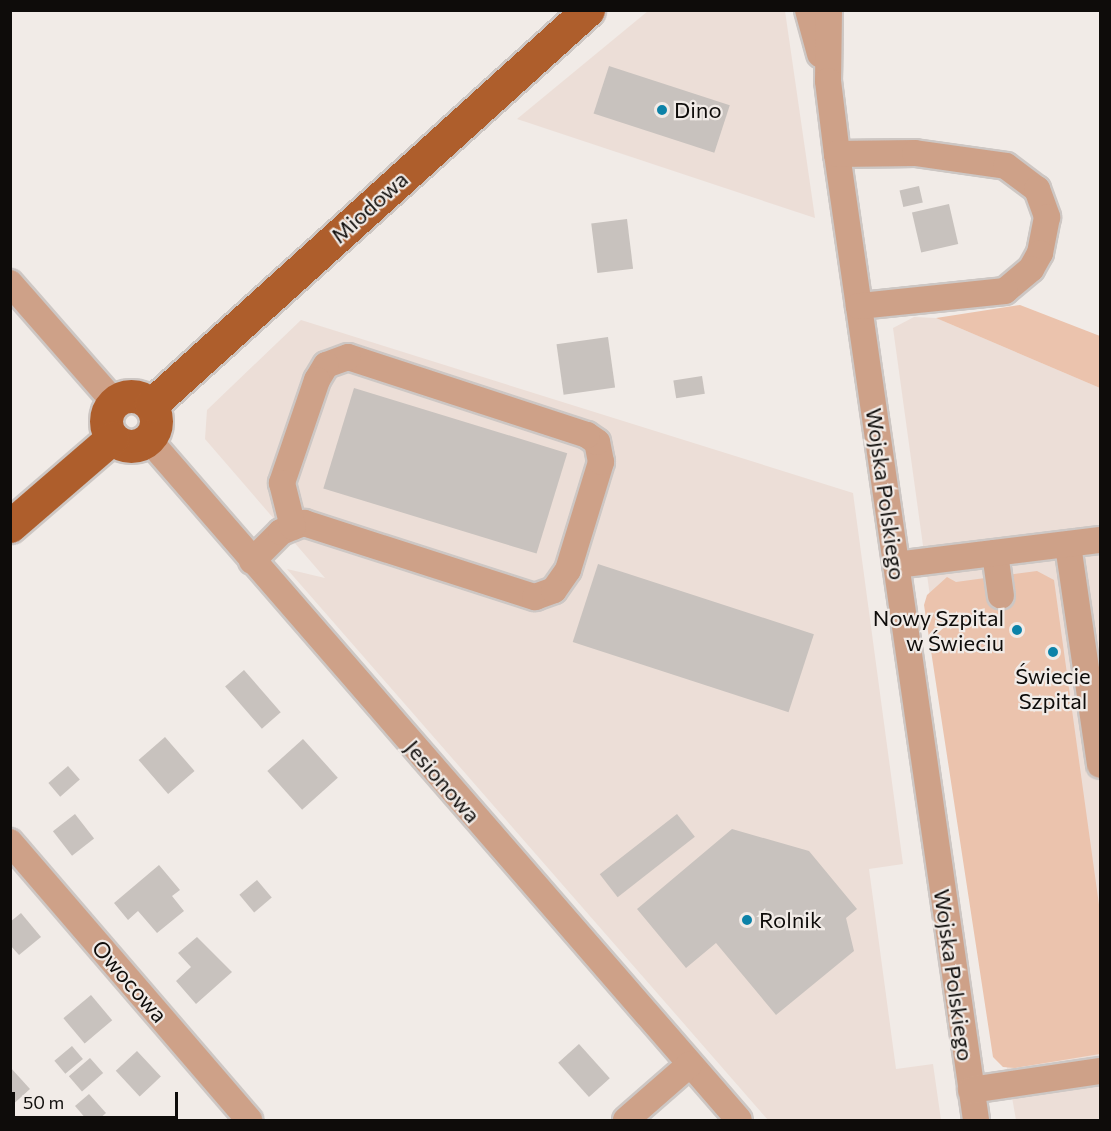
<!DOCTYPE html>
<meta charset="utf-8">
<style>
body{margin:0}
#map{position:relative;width:1111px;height:1131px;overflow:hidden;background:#f1ebe7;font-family:Commissioner,sans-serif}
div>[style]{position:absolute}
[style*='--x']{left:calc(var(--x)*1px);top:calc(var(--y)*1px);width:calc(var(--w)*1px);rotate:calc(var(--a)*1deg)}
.built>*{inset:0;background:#ecded7}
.green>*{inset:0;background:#ebc3ad}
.building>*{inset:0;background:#c8c2be;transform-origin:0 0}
.roads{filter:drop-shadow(2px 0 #cdc7c4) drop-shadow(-2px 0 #cdc7c4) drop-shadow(0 2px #cdc7c4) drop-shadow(0 -2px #cdc7c4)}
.minor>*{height:26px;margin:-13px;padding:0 13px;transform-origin:13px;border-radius:13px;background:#cea188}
.major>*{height:33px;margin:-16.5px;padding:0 16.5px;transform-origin:16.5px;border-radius:16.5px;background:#ae5e2c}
.major>.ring{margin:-16.5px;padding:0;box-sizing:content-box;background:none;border:33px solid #ae5e2c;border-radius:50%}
.dots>*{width:16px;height:16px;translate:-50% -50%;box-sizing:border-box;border:3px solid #f1ebe7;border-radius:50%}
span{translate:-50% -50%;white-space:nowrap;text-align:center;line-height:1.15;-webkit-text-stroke:4.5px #f1ebe7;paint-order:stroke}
.poi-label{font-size:22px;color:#0e0c0a}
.left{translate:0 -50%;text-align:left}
.right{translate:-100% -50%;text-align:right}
.street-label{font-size:22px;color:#0e0c0a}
.frame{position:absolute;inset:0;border:12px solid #0e0c0a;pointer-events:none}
.scale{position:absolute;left:12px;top:1092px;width:166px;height:27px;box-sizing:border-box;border:3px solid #0e0c0a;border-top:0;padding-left:8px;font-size:18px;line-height:21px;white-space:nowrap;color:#0e0c0a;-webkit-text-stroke:4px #f1ebe7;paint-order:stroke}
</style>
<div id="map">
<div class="built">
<i style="clip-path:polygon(648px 11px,785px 11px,815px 218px,517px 119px)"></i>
<i style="clip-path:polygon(914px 317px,936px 318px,1100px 388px,1100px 1120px,1016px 1120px,952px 756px,893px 328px)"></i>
<i style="clip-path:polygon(301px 320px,853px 493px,903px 864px,869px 869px,896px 1069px,933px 1064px,941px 1120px,768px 1120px,287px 569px,325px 578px,205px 439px,207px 410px)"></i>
</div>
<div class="green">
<i style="clip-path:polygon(1020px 305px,1100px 336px,1100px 388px,936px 318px)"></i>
<i style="clip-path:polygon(1037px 571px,1054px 580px,1100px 912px,1100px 1054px,1015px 1068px,1003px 1067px,993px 1057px,924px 605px,927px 595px,947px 577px,956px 582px)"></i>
</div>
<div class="building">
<i style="left:609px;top:66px;width:127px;height:50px;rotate:18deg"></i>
<i style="left:919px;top:186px;width:17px;height:20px;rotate:77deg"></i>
<i style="left:949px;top:204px;width:41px;height:38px;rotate:77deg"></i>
<i style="left:627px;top:219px;width:50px;height:36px;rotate:83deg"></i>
<i style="left:608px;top:337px;width:51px;height:52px;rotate:82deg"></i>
<i style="left:702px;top:376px;width:18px;height:29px;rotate:81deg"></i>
<i style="left:354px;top:388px;width:223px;height:105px;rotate:17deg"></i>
<i style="left:598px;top:564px;width:227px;height:82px;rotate:18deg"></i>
<i style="left:244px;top:670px;width:56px;height:25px;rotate:49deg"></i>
<i style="left:165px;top:737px;width:45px;height:35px;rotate:49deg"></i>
<i style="left:303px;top:739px;width:52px;height:48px;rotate:48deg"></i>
<i style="left:68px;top:766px;width:18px;height:26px;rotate:49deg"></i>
<i style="left:75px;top:814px;width:31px;height:28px;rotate:52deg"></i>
<i style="left:677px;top:814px;width:29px;height:98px;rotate:52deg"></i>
<i style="clip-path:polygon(732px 829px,809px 851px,857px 909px,846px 918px,854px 951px,776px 1015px,716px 943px,686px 968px,637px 909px)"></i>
<i style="clip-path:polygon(159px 865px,180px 890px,172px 896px,184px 911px,157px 933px,138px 911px,128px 920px,114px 903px)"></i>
<i style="left:257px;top:880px;width:23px;height:23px;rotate:50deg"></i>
<i style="clip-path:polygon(21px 913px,41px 937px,19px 955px,10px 945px,10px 922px)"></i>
<i style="clip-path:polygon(197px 937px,232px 972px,196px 1004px,176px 981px,191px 967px,178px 953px)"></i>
<i style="left:91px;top:995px;width:33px;height:36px;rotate:50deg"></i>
<i style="left:579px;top:1044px;width:46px;height:28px;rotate:48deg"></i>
<i style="left:72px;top:1046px;width:17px;height:23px;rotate:50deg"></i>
<i style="left:137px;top:1051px;width:35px;height:29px;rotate:47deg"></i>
<i style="left:90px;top:1058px;width:20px;height:28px;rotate:49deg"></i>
<i style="clip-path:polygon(10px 1067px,30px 1089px,10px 1107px)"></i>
<i style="clip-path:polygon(89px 1094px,106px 1113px,98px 1120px,87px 1120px,75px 1106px)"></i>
</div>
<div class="roads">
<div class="minor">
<i style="--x:808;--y:10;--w:46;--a:74.7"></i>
<i style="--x:829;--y:10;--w:71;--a:90.8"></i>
<i style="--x:828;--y:81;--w:74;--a:83"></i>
<i style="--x:837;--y:154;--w:976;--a:81.81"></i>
<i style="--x:837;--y:154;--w:78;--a:-0.7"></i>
<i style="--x:915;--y:153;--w:92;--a:8.1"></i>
<i style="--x:1006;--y:166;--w:39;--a:37"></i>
<i style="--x:1037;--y:189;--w:30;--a:70"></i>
<i style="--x:1047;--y:217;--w:37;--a:101"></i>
<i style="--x:1040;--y:253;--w:18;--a:119"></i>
<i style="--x:1031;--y:269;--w:34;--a:140"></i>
<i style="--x:1005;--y:291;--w:147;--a:174.1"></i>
<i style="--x:10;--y:283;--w:158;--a:48.8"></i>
<i style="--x:149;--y:440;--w:900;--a:49.05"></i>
<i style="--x:1068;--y:545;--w:222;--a:81.7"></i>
<i style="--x:995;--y:553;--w:43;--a:82.1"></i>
<i style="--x:252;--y:561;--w:41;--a:-45"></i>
<i style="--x:281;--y:532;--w:13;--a:-23"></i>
<i style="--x:293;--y:527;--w:12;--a:-20"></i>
<i style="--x:304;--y:523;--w:243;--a:17.8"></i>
<i style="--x:535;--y:597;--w:20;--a:-20"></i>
<i style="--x:554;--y:590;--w:24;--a:-55"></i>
<i style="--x:568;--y:570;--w:113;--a:-73"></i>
<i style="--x:601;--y:462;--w:20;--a:-101"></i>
<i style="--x:597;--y:442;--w:12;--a:-145"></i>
<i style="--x:587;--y:435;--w:251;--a:-161.9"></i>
<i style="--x:348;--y:357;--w:23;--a:160"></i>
<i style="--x:326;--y:365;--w:17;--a:121"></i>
<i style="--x:317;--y:380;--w:109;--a:108.8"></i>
<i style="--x:282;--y:483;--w:45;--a:76"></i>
<i style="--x:896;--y:565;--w:206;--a:-7"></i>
<i style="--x:10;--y:842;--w:367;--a:49.3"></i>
<i style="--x:971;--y:1090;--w:130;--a:-8.4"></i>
<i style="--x:626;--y:1120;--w:84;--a:-41.1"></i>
</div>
<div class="major">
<i class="ring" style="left:106px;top:396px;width:17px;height:17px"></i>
<i style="--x:151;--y:405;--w:589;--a:-42.11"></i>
<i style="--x:10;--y:526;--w:135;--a:-40.8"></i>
</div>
</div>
<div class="dots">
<i style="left:662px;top:110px;background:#0c82a8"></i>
<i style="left:1017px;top:630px;background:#0c82a8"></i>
<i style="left:1053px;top:652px;background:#0c82a8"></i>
<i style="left:747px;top:920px;background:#0c82a8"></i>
</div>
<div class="poi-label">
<span class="left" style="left:674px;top:110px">Dino</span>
<span class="right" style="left:1004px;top:630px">Nowy Szpital<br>w Świeciu</span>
<span style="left:1053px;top:688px">Świecie<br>Szpital</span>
<span class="left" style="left:759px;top:920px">Rolnik</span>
</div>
<div class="street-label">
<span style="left:369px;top:207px;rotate:-42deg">Miodowa</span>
<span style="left:886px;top:494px;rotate:82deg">Wojska Polskiego</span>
<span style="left:443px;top:781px;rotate:49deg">Jesionowa</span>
<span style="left:954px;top:975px;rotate:82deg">Wojska Polskiego</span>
<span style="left:130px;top:981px;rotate:49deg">Owocowa</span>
</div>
<div class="frame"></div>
<div class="scale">50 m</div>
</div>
